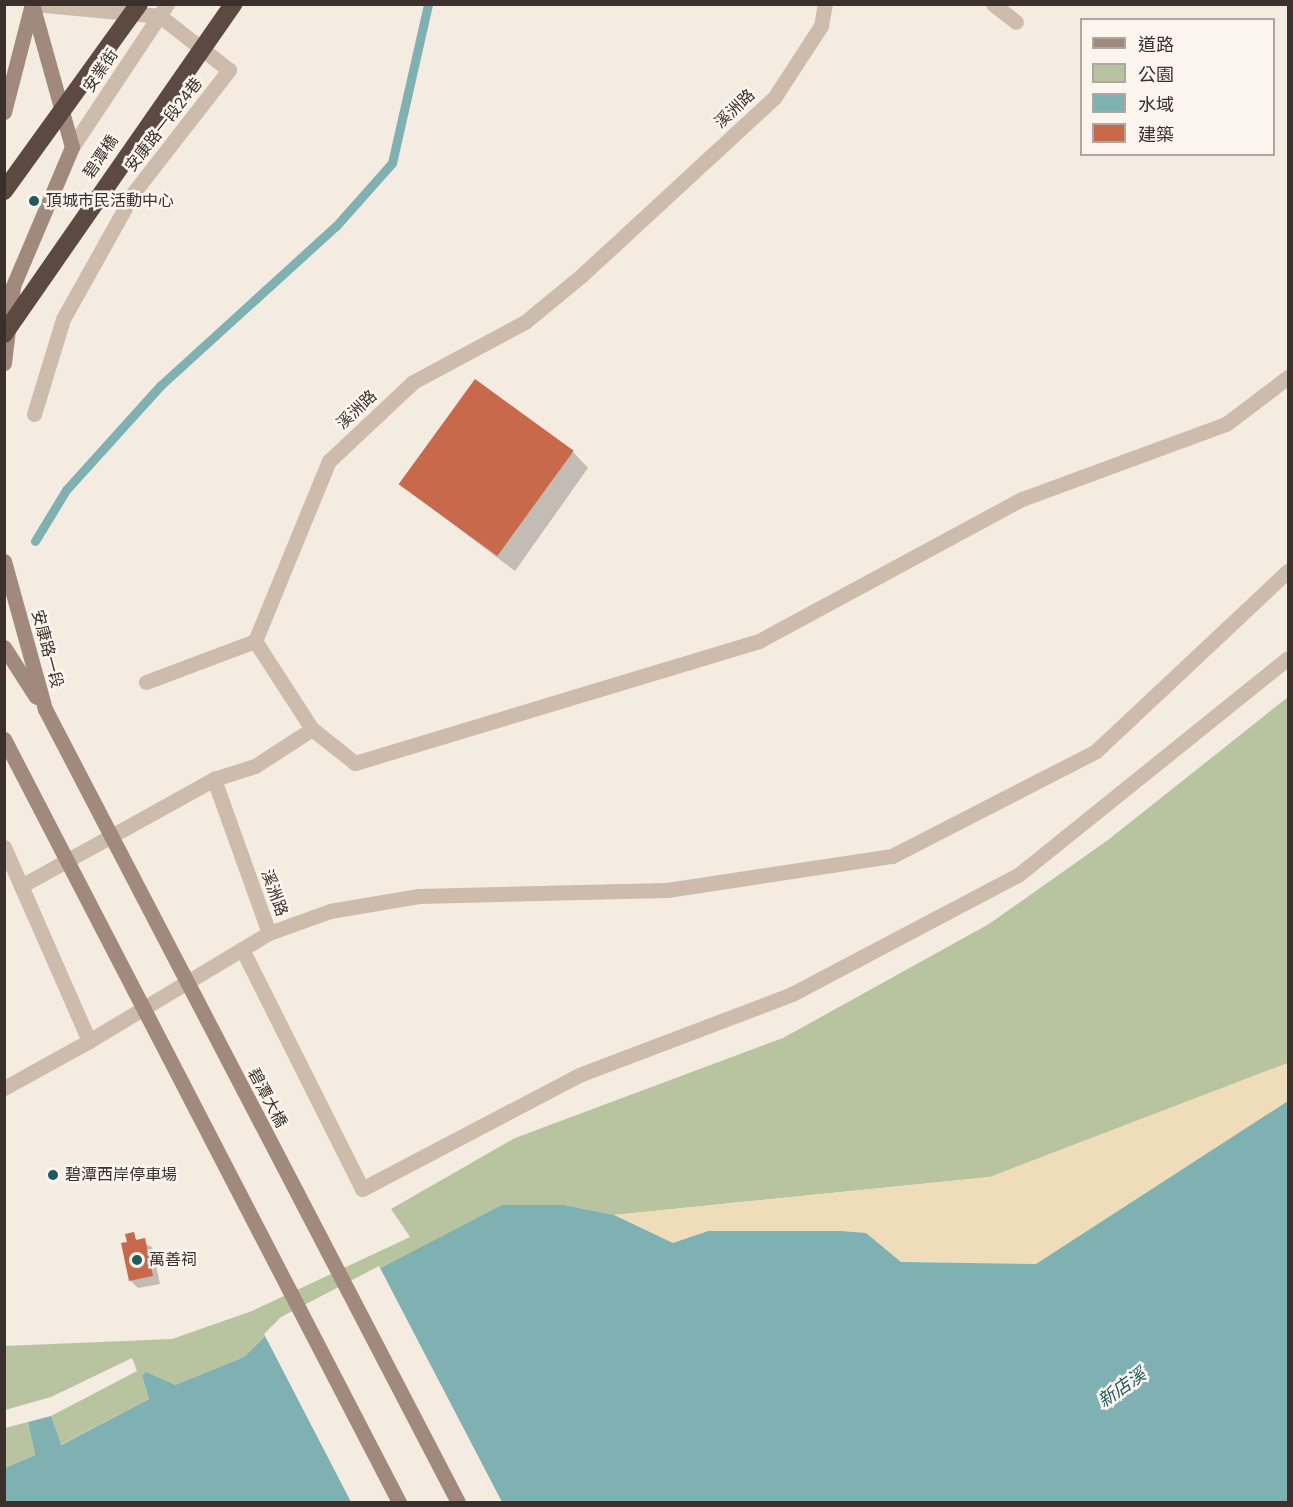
<!DOCTYPE html>
<meta charset="utf-8">
<style>
body{margin:0}
#map{position:relative;width:1293px;height:1507px;overflow:hidden;background:#f4ebe1;font-family:Roboto,"Noto Sans TC",sans-serif}
div>[style]{position:absolute}
[style*='--x']{left:calc(var(--x)*1px);top:calc(var(--y)*1px);width:calc(var(--w)*1px);rotate:calc(var(--a)*1deg)}
.green>*{inset:0;background:#b8c4a0}
.sand>*{inset:0;background:#efdcb8}
.water>*{inset:0;background:#7fb0b2}
.pier>*{inset:0;background:#f4ebe1}
.shadow>*{inset:0;background:#0003}
.stream>*{height:9px;margin:-4.5px;padding:0 4.5px;transform-origin:4.5px;border-radius:4.5px;background:#7fb0b2}
.building>*{inset:0;background:#c8694b;transform-origin:0 0}
.lane>*{height:15px;margin:-7.5px;padding:0 7.5px;transform-origin:7.5px;border-radius:7.5px;background:#cdbbac}
.street>*{height:15px;margin:-7.5px;padding:0 7.5px;transform-origin:7.5px;border-radius:7.5px;background:#cdbbac}
.secondary>*{height:15px;margin:-7.5px;padding:0 7.5px;transform-origin:7.5px;border-radius:7.5px;background:#a18a7d}
.secondary-bridge>*{height:15px;margin:-7.5px;padding:0 7.5px;transform-origin:7.5px;border-radius:7.5px;background:#a18a7d}
.highway-bridge>*{height:18px;margin:-9px;padding:0 9px;transform-origin:9px;border-radius:9px;background:#5c4a42}
.dots>*{width:16px;height:16px;translate:-50% -50%;box-sizing:border-box;border:3px solid #fbf5ee;border-radius:50%}
span{translate:-50% -50%;white-space:nowrap;text-align:center;line-height:1.15;-webkit-text-stroke:5px #fbf5ee;paint-order:stroke}
.street-label{font-size:16px;color:#3b302b}
.poi-label{font-size:16px;color:#3b302b}
.left{translate:0 -50%;text-align:left}
.water-label{font-size:18px;color:#1f5a5e;font-style:italic}
.frame{position:absolute;inset:0;border:6px solid #3b302b;pointer-events:none}
.legend{position:absolute;left:1080px;top:18px;width:195px;height:138px;box-sizing:border-box;background:#fbf5ee;border:2px solid #aea6a0;margin:0;padding:8px 10px;list-style:none;font-size:18px;color:#3b302b}
.legend li{display:flex;align-items:center;gap:12px;height:30px}
.legend b{width:30px;border:2px solid #aea6a0}
</style>
<div id="map">
<div class="green">
<i style="clip-path:polygon(1288px 697px,1288px 1063px,990px 1177px,614px 1215px,565px 1205px,283px 1319px,244px 1357px,175px 1385px,142px 1376px,149px 1399px,60px 1445px,51px 1416px,137px 1371px,132px 1358px,51px 1397px,5px 1410px,4px 1346px,172px 1339px,252px 1311px,410px 1237px,391px 1209px,515px 1138px,783px 1038px,989px 924px,1108px 840px)"></i>
<i style="clip-path:polygon(28px 1422px,35px 1455px,5px 1468px,5px 1428px)"></i>
</div>
<div class="sand">
<i style="clip-path:polygon(1288px 1063px,1288px 1101px,1036px 1264px,901px 1262px,866px 1233px,708px 1231px,673px 1243px,614px 1215px,990px 1177px)"></i>
</div>
<div class="water">
<i style="clip-path:polygon(1288px 1101px,1288px 1502px,5px 1502px,5px 1468px,35px 1455px,28px 1422px,51px 1416px,61px 1445px,149px 1399px,142px 1376px,146px 1372px,175px 1385px,244px 1357px,283px 1319px,502px 1205px,565px 1205px,614px 1215px,673px 1243px,708px 1231px,840px 1231px,866px 1233px,901px 1262px,1036px 1264px)"></i>
</div>
<div class="pier">
<i style="clip-path:polygon(379px 1266px,502px 1502px,351px 1502px,264px 1334px,281px 1317px)"></i>
</div>
<div class="shadow">
<i style="clip-path:polygon(573px 452px,588px 468px,515px 571px,401px 485px)"></i>
<i style="clip-path:polygon(127px 1236px,152px 1247px,160px 1284px,138px 1288px,130px 1280px)"></i>
</div>
<div class="stream">
<i style="--x:35;--y:541;--w:60;--a:-58.7"></i>
<i style="--x:66;--y:490;--w:142;--a:-47.9"></i>
<i style="--x:161;--y:385;--w:236;--a:-42.3"></i>
<i style="--x:336;--y:226;--w:84;--a:-48.4"></i>
<i style="--x:392;--y:163;--w:163;--a:-77.2"></i>
</div>
<div class="building">
<i style="left:475px;top:379px;width:122px;height:130px;rotate:36deg"></i>
<i style="clip-path:polygon(134px 1232px,136px 1240px,145px 1238px,153px 1276px,129px 1281px,121px 1243px,127px 1242px,125px 1234px)"></i>
</div>
<div class="lane">
<i style="--x:993;--y:4;--w:29;--a:38"></i>
<i style="--x:34;--y:414;--w:99;--a:-73"></i>
<i style="--x:63;--y:319;--w:145;--a:-60.8"></i>
<i style="--x:134;--y:192;--w:155;--a:-52.1"></i>
<i style="--x:229;--y:70;--w:88;--a:-142"></i>
<i style="--x:146;--y:682;--w:116;--a:-20.6"></i>
<i style="--x:312;--y:729;--w:55;--a:38.3"></i>
<i style="--x:355;--y:763;--w:422;--a:-16.8"></i>
<i style="--x:759;--y:641;--w:299;--a:-28.4"></i>
<i style="--x:1022;--y:499;--w:217;--a:-20.2"></i>
<i style="--x:1226;--y:424;--w:78;--a:-37.2"></i>
<i style="--x:4;--y:847;--w:212;--a:66.3"></i>
<i style="--x:89;--y:1041;--w:210;--a:-31"></i>
<i style="--x:269;--y:933;--w:65;--a:-19.8"></i>
<i style="--x:330;--y:911;--w:90;--a:-9.6"></i>
<i style="--x:419;--y:896;--w:248;--a:-1.4"></i>
<i style="--x:667;--y:890;--w:228;--a:-8.6"></i>
<i style="--x:892;--y:856;--w:229;--a:-27.2"></i>
<i style="--x:1096;--y:751;--w:263;--a:-43.2"></i>
<i style="--x:21;--y:886;--w:221;--a:-29"></i>
<i style="--x:269;--y:933;--w:164;--a:-109.7"></i>
<i style="--x:214;--y:779;--w:43;--a:-17.6"></i>
<i style="--x:255;--y:766;--w:68;--a:-33"></i>
<i style="--x:312;--y:729;--w:105;--a:-122.9"></i>
<i style="--x:255;--y:641;--w:195;--a:-67.7"></i>
<i style="--x:329;--y:461;--w:115;--a:-43.2"></i>
<i style="--x:413;--y:382;--w:127;--a:-28.2"></i>
<i style="--x:525;--y:322;--w:74;--a:-39.5"></i>
<i style="--x:582;--y:275;--w:261;--a:-42.7"></i>
<i style="--x:774;--y:98;--w:86;--a:-56.9"></i>
<i style="--x:821;--y:26;--w:22;--a:-80"></i>
<i style="--x:242;--y:949;--w:268;--a:63.4"></i>
<i style="--x:362;--y:1189;--w:245;--a:-27.7"></i>
<i style="--x:579;--y:1075;--w:228;--a:-20.8"></i>
<i style="--x:792;--y:994;--w:255;--a:-27.8"></i>
<i style="--x:1018;--y:875;--w:346;--a:-38.8"></i>
<i style="--x:4;--y:1088;--w:97;--a:-28.9"></i>
</div>
<div class="street">
<i style="--x:34;--y:4;--w:127;--a:5.4"></i>
<i style="--x:72;--y:147;--w:172;--a:-56.4"></i>
</div>
<div class="secondary">
<i style="--x:4;--y:112;--w:112;--a:-75.5"></i>
<i style="--x:4;--y:363;--w:78;--a:-83.3"></i>
<i style="--x:13;--y:286;--w:151;--a:-67"></i>
<i style="--x:72;--y:147;--w:148;--a:-105.6"></i>
<i style="--x:4;--y:561;--w:154;--a:74.5"></i>
<i style="--x:4;--y:647;--w:59;--a:57.4"></i>
</div>
<div class="secondary-bridge">
<i style="--x:45;--y:709;--w:894;--a:62.49"></i>
<i style="--x:4;--y:739;--w:859;--a:62.63"></i>
</div>
<div class="highway-bridge">
<i style="--x:4;--y:191;--w:231;--a:-54.2"></i>
<i style="--x:4;--y:334;--w:402;--a:-55.2"></i>
</div>
<div class="dots">
<i style="left:34px;top:201px;background:#1f5a5e"></i>
<i style="left:53px;top:1175px;background:#1f5a5e"></i>
<i style="left:137px;top:1260px;background:#1f5a5e"></i>
</div>
<div class="street-label">
<span style="left:101px;top:71px;rotate:-56deg">安業街</span>
<span style="left:735px;top:109px;rotate:-43deg">溪洲路</span>
<span style="left:164px;top:125px;rotate:-52deg">安康路一段24巷</span>
<span style="left:101px;top:157px;rotate:-56deg">碧潭橋</span>
<span style="left:357px;top:410px;rotate:-43deg">溪洲路</span>
<span style="left:47px;top:649px;rotate:75deg">安康路一段</span>
<span style="left:274px;top:893px;rotate:70deg">溪洲路</span>
<span style="left:267px;top:1098px;rotate:62deg">碧潭大橋</span>
</div>
<div class="poi-label">
<span class="left" style="left:46px;top:201px">頂城市民活動中心</span>
<span class="left" style="left:65px;top:1175px">碧潭西岸停車場</span>
<span class="left" style="left:149px;top:1260px">萬善祠</span>
</div>
<div class="water-label">
<span style="left:1122px;top:1388px;rotate:-35deg">新店溪</span>
</div>
<div class="frame"></div>
<ul class="legend">
<li><b style="height:8px;background:#a18a7d"></b>道路</li>
<li><b style="height:16px;background:#b8c4a0"></b>公園</li>
<li><b style="height:16px;background:#7fb0b2"></b>水域</li>
<li><b style="height:16px;background:#c8694b"></b>建築</li>
</ul>
</div>
